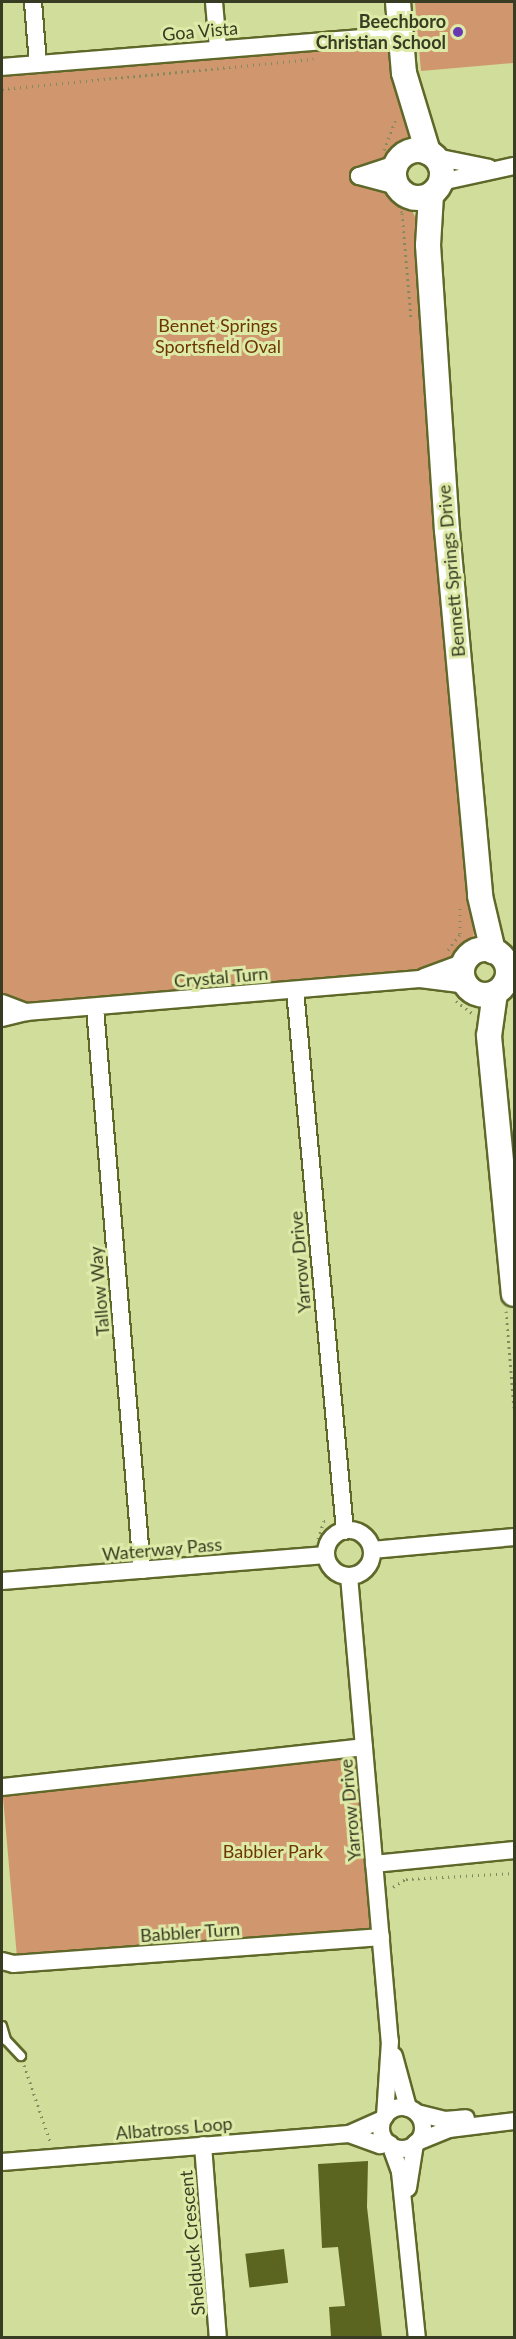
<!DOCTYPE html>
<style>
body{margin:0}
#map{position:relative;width:516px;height:2339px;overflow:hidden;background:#d1dd9b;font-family:Lato,sans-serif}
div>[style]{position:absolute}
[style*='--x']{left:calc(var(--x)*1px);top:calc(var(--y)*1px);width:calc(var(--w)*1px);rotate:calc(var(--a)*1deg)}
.green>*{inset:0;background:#d0976f;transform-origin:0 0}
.building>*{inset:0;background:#5b651f;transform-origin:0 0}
.path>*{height:3px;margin-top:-1.5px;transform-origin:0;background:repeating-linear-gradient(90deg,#838b5e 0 1.5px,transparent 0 6px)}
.roads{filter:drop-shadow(2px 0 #5f6829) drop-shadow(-2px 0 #5f6829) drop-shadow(0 2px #5f6829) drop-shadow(0 -2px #5f6829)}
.lane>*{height:8px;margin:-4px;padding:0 4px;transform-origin:4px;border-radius:4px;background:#fff}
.street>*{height:16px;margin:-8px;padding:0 8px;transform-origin:8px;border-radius:8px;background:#fff}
.street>.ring{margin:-8px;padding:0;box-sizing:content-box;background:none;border:16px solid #fff;border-radius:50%}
.secondary>*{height:24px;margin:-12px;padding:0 12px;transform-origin:12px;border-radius:12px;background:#fff}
.secondary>.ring{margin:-12px;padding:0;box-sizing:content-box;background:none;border:24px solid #fff;border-radius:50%}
.dots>*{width:16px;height:16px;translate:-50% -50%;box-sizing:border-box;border:3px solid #deeaa8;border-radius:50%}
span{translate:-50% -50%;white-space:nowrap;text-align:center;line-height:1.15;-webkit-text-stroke:6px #deeaa8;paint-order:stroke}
.poi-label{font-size:18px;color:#383c22;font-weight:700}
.right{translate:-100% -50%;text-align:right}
.street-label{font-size:18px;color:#383c22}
.park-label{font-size:18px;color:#6e3600}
.frame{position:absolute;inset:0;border:3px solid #383c22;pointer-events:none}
</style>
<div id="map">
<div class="green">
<i style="clip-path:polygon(415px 2px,514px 2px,514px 63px,421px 71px)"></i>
<i style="clip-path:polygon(401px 35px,413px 108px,405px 153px,394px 171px,428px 245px,480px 896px,470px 956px,420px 979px,95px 1008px,2px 1003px,2px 67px)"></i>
<i style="left:364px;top:1747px;width:191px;height:364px;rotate:85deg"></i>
</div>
<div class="building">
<i style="clip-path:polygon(368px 2161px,367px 2207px,382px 2337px,331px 2337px,329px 2307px,345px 2306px,338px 2247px,322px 2248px,318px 2164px)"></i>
<i style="left:284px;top:2249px;width:34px;height:39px;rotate:83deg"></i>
</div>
<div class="path">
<i style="--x:2;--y:89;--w:313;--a:-5.5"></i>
<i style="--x:384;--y:150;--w:34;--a:-69"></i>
<i style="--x:396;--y:200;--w:14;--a:65"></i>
<i style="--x:402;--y:213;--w:105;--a:85.1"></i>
<i style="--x:448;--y:950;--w:20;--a:-53"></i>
<i style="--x:460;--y:934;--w:29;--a:-90"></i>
<i style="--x:456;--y:1001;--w:20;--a:37"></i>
<i style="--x:506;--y:1311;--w:97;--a:85.3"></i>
<i style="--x:318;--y:1539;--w:19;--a:-72"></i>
<i style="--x:324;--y:1521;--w:5;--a:0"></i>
<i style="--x:393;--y:1887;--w:15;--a:-32"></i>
<i style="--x:406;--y:1879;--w:108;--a:-3.2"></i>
<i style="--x:24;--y:2065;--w:80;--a:71.1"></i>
</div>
<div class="roads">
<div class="lane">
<i style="--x:2;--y:2026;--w:15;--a:74"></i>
<i style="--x:6;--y:2040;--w:22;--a:47"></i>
</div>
<div class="street">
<i style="--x:33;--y:2;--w:62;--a:85.4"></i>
<i style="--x:214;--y:2;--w:46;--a:85"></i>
<i style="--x:2;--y:67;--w:400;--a:-4.6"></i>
<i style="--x:436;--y:157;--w:54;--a:11.7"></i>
<i style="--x:359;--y:176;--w:39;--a:15"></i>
<i style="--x:359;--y:176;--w:39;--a:-18"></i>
<i style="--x:441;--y:182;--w:75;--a:-12.4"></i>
<i style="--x:506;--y:963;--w:8;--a:7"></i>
<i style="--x:424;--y:977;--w:44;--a:-20.1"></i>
<i style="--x:507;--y:980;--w:7;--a:-16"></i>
<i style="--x:295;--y:990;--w:543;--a:84.72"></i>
<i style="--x:2;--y:1003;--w:26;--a:21"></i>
<i style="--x:95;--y:1008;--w:564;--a:85.22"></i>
<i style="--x:2;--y:1018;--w:25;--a:-14"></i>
<i style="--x:26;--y:1012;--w:395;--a:-4.8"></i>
<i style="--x:420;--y:979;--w:46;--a:7.4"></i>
<i class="ring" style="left:326px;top:1530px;width:30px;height:30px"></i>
<i style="--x:372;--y:1550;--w:143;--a:-5.2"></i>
<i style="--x:349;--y:1576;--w:467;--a:85"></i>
<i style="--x:390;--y:2041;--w:76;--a:93.8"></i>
<i style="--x:2;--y:1581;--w:325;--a:-4.6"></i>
<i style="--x:2;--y:1787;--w:364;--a:-6.3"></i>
<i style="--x:374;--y:1864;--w:141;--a:-5.7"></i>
<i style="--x:2;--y:1961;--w:12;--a:14"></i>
<i style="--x:14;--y:1964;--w:368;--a:-4.2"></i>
<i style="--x:394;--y:2056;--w:54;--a:74.9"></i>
<i class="ring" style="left:381px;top:2107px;width:26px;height:26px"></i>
<i style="--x:417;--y:2113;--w:29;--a:14"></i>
<i style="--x:445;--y:2120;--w:21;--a:-5"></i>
<i style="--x:349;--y:2134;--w:33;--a:20"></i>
<i style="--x:380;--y:2145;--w:8;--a:-14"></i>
<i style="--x:417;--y:2142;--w:35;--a:-22"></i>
<i style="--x:449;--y:2129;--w:65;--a:-7"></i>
<i style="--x:390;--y:2144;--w:30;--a:70"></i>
<i style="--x:400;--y:2172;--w:167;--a:84.2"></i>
<i style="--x:203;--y:2145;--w:194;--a:85.6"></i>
<i style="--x:2;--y:2162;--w:348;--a:-4.6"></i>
<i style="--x:349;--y:2134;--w:37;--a:-24"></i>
<i style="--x:408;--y:2188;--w:45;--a:-81"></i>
</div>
<div class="secondary">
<i style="--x:398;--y:2;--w:71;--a:85.2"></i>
<i style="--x:404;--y:73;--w:83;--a:73.1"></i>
<i class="ring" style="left:394px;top:150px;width:24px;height:24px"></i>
<i style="--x:431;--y:195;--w:50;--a:93.4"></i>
<i style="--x:428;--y:245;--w:286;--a:86.2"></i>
<i style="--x:447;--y:530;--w:367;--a:84.8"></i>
<i style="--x:480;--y:896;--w:57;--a:76.7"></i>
<i class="ring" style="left:462px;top:949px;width:22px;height:22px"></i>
<i style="--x:495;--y:993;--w:43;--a:97.9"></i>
<i style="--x:489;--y:1036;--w:259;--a:84.5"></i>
</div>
</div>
<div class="dots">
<i style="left:458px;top:32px;background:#683ab2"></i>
</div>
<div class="poi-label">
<span class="right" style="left:446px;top:32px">Beechboro<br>Christian School</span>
</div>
<div class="street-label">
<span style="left:200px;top:31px;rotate:-5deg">Goa Vista</span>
<span style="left:451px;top:571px;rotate:-95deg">Bennett Springs Drive</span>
<span style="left:221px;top:977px;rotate:-5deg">Crystal Turn</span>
<span style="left:300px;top:1262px;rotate:-95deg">Yarrow Drive</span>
<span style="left:99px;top:1291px;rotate:-95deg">Tallow Way</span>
<span style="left:162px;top:1549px;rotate:-5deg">Waterway Pass</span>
<span style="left:350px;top:1810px;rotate:-95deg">Yarrow Drive</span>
<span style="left:190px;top:1932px;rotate:-4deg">Babbler Turn</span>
<span style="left:174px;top:2128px;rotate:-5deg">Albatross Loop</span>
<span style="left:192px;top:2243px;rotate:-95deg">Shelduck Crescent</span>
</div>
<div class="park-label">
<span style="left:218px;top:336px">Bennet Springs<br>Sportsfield Oval</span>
<span style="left:273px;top:1851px">Babbler Park</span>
</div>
<div class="frame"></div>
</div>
